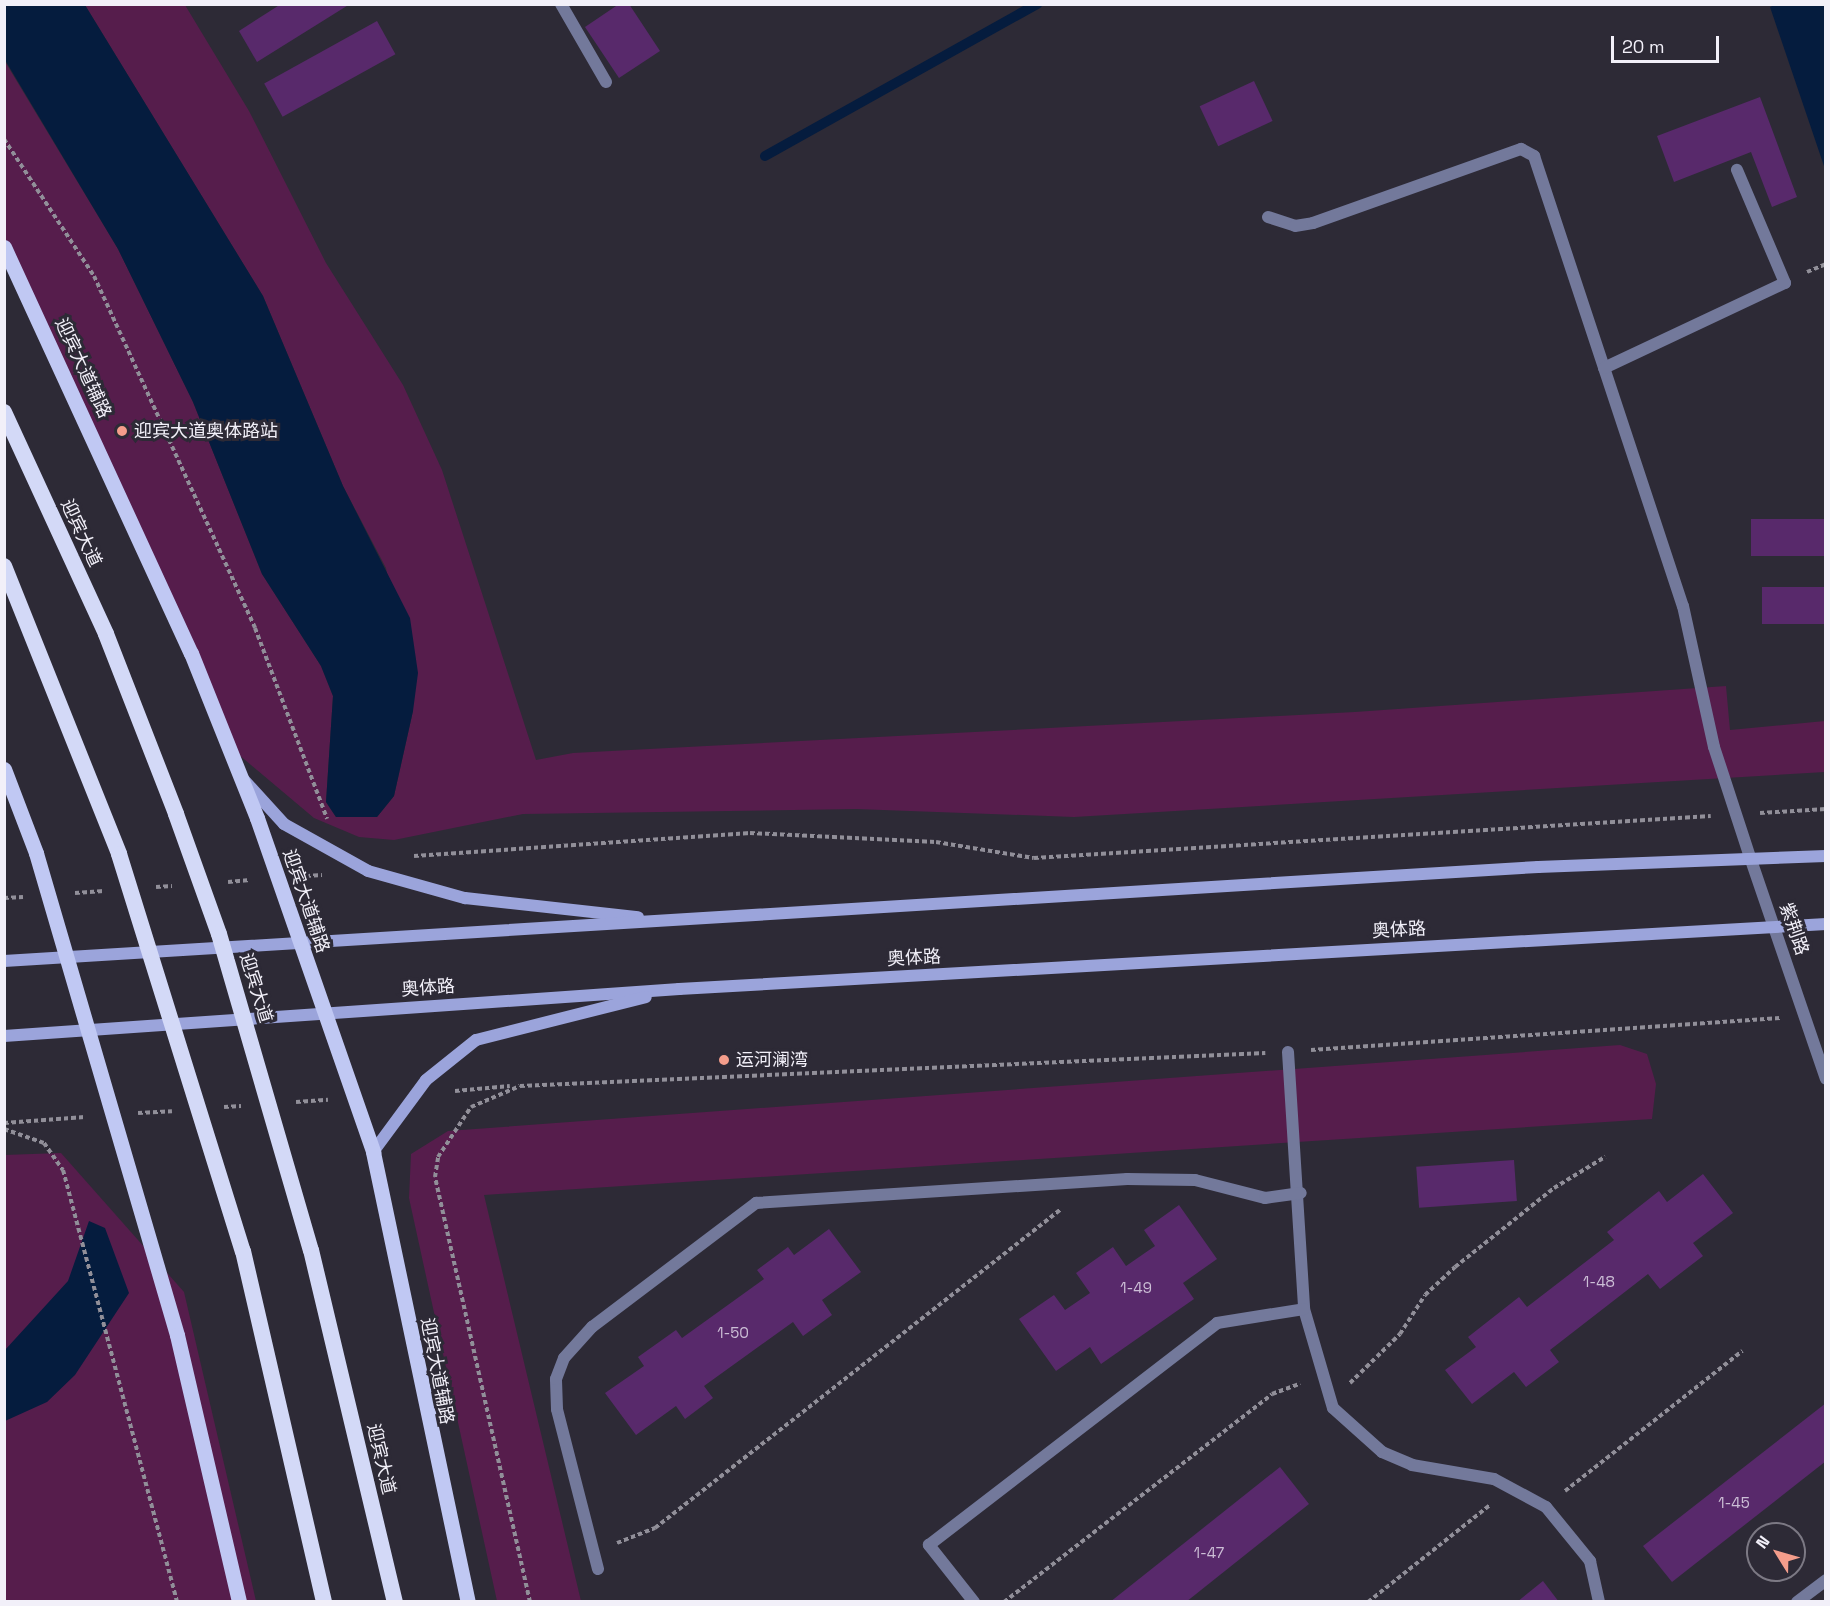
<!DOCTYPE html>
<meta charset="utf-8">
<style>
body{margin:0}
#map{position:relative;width:1830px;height:1606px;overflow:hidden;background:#2d2a36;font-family:"Space Grotesk","Noto Sans SC",sans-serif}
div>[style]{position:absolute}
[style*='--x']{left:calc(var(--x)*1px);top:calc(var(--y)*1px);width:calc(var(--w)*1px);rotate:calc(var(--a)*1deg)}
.green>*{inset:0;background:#561d4c}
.water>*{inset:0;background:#051c3e}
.stream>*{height:10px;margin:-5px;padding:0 5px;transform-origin:5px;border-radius:5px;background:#051c3e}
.building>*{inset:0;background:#58296b;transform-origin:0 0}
.path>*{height:4px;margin-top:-2px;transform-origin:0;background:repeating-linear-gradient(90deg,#918f99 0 4.5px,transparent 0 7.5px)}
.service>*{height:12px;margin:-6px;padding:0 6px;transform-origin:6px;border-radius:6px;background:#73799b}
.minor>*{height:12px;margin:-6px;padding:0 6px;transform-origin:6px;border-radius:6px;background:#73799b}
.secondary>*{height:12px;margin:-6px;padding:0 6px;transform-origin:6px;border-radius:6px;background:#9ba4db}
.primary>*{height:15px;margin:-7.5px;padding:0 7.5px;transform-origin:7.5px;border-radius:7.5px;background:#c0c8f3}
.trunk>*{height:16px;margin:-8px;padding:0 8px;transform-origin:8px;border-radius:8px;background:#d3d9f7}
.trunk-bridge>*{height:16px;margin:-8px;padding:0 8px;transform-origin:8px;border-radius:8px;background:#d3d9f7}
.dots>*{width:16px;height:16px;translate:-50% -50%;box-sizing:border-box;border:3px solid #2d2a36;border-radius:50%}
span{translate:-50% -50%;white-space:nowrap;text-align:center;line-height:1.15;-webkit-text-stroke:6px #2d2a36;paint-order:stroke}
.number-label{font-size:15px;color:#ccbed6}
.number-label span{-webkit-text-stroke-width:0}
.street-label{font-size:18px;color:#f2f0f9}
.poi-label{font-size:18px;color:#f2f0f9}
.left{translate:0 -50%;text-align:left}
.frame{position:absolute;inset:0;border:6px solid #f2f0f9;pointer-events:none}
.north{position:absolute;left:1746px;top:1522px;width:60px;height:60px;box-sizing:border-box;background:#2d2a36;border:2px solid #7c7984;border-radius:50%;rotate:307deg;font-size:16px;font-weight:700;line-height:24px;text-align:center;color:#f2f0f9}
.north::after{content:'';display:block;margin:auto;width:21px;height:27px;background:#f49d8b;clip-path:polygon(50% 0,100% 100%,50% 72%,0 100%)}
.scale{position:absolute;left:1611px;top:36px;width:108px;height:27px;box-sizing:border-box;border:3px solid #f2f0f9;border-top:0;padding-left:8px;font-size:18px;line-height:21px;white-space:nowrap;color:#f2f0f9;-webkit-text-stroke:4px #2d2a36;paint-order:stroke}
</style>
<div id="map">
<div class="green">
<i style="clip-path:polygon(85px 5px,185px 5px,249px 111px,326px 263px,403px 385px,442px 470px,536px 760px,573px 753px,1355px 712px,1726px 686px,1730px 730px,1825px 721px,1825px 772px,1074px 817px,856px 809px,523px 814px,394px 840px,359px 837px,314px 818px,232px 749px,5px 253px,4px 60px,118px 249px,193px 402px,262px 574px,321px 666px,333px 696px,326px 802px,336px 817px,377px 817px,394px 796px,413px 711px,386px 568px,343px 486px,263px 296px)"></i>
<i style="clip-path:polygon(1620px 1045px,1647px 1054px,1656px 1084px,1652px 1119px,484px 1195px,581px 1601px,497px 1601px,409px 1198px,411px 1154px,448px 1131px)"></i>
<i style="clip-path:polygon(61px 1153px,184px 1292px,256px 1601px,5px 1601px,4px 1155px)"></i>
</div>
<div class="water">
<i style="clip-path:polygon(5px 4px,85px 5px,263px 296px,343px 486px,410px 618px,418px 673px,413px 711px,394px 796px,377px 817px,336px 817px,326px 802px,333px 696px,321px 666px,262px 574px,193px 402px,118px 249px,5px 60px)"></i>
<i style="clip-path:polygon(1777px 4px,1825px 5px,1825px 169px,1770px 7px)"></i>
<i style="clip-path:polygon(89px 1221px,105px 1228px,129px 1293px,75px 1375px,47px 1402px,5px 1421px,5px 1350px,68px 1281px)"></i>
</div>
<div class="stream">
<i style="--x:765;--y:156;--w:312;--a:-29.2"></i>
</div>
<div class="building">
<i style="clip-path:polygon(281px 4px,350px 4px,257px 62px,239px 31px)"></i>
<i style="clip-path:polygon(619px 4px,629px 4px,660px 51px,619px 78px,585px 27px)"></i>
<i style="left:377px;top:21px;width:38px;height:129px;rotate:61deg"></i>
<i style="left:1254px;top:81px;width:44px;height:60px;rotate:65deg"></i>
<i style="clip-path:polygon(1760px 97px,1797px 197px,1772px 207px,1751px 152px,1674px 182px,1657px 136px)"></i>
<i style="left:1826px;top:519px;width:37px;height:75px;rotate:90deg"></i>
<i style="left:1826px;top:587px;width:37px;height:64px;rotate:90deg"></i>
<i style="left:1514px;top:1160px;width:41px;height:98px;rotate:86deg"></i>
<i style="clip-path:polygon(1703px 1174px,1733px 1213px,1693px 1243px,1703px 1256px,1660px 1289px,1648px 1274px,1550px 1350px,1559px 1362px,1526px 1387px,1514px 1372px,1472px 1404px,1445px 1370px,1476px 1347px,1468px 1337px,1519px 1297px,1527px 1307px,1614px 1240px,1607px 1232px,1659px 1191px,1667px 1202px)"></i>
<i style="clip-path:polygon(1179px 1205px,1217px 1259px,1183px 1283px,1194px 1299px,1101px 1364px,1090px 1347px,1056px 1371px,1019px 1319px,1054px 1295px,1065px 1310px,1090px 1293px,1076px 1273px,1113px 1247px,1126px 1266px,1155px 1246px,1144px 1230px)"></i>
<i style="clip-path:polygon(829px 1229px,861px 1272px,822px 1300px,832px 1315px,803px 1336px,793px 1322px,704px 1386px,713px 1398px,685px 1419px,676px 1406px,636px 1435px,605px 1393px,644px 1366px,638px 1357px,676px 1330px,682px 1338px,764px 1279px,757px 1270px,788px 1247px,794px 1255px)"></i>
<i style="clip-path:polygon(1826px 1403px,1826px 1461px,1672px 1582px,1643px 1546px)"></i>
<i style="clip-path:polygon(1280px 1467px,1309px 1504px,1186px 1602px,1110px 1602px)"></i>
<i style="clip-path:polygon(1543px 1581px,1559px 1602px,1517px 1602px)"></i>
</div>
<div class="path">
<i style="--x:4;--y:139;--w:164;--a:56.7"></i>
<i style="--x:94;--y:276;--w:387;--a:65.4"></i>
<i style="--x:255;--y:628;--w:204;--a:69.3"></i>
<i style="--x:1807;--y:272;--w:21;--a:-23"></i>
<i style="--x:1760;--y:813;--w:66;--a:-3.5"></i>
<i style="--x:414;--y:856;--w:337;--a:-3.9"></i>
<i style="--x:750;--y:833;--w:186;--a:2.8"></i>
<i style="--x:936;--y:842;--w:99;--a:9.3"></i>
<i style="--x:1034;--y:858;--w:678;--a:-3.55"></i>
<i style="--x:306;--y:876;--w:16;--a:-4"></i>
<i style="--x:228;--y:882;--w:22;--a:-5"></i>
<i style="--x:156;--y:887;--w:16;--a:-4"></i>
<i style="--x:75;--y:893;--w:29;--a:-4"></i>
<i style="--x:4;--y:898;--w:19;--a:-3"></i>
<i style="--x:1311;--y:1050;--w:470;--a:-3.9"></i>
<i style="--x:455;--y:1091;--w:55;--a:-5.2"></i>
<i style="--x:296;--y:1102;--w:32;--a:-4"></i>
<i style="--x:224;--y:1107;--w:17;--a:-3"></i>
<i style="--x:138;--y:1113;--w:34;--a:-3"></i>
<i style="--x:4;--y:1123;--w:81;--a:-4.2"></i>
<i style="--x:4;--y:1129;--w:42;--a:19.3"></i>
<i style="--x:44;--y:1143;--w:33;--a:55"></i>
<i style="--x:63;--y:1170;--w:447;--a:75.2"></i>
<i style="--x:1350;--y:1383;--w:70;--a:-44.4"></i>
<i style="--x:1400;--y:1334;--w:46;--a:-57.3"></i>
<i style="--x:1425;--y:1295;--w:41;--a:-43"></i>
<i style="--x:1455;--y:1267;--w:127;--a:-38.6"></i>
<i style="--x:1554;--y:1188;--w:60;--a:-31.3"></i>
<i style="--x:1565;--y:1491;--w:226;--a:-38.3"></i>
<i style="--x:617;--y:1543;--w:41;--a:-21.5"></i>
<i style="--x:655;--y:1528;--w:515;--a:-38.14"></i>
<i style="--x:530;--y:1602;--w:435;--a:-102.6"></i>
<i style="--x:435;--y:1177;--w:20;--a:-81"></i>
<i style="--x:438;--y:1157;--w:60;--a:-56.6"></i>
<i style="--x:471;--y:1107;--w:53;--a:-23.2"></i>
<i style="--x:520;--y:1086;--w:746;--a:-2.54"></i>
<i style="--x:1004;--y:1602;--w:339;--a:-37.8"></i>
<i style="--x:1272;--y:1394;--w:30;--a:-20"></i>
<i style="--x:1368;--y:1602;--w:157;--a:-38.5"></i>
</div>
<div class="service">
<i style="--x:561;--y:4;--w:90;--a:60"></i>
<i style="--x:1268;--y:217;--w:28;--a:18"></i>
<i style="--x:1295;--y:226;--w:18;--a:-9"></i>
<i style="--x:1313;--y:223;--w:221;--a:-19.6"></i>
<i style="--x:1521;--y:149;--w:15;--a:28"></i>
<i style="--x:1534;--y:156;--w:474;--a:71.7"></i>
<i style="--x:1683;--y:606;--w:144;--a:77.6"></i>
<i style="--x:1714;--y:747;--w:119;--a:71.9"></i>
<i style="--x:1604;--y:368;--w:200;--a:-25.2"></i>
<i style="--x:1785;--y:283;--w:123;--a:-113"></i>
<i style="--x:1288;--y:1052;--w:257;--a:86.4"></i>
<i style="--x:1304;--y:1309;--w:103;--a:73.7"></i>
<i style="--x:1333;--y:1408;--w:66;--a:41.9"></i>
<i style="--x:1382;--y:1452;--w:33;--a:23"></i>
<i style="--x:1412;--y:1465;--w:83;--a:9.7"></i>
<i style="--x:1494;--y:1479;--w:59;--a:28.3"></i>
<i style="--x:1546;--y:1507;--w:70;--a:50.8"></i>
<i style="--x:1590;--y:1561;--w:42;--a:77.6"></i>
<i style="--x:598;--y:1569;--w:165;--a:-104.4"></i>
<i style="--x:557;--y:1409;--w:30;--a:-92"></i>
<i style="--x:556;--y:1379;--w:22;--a:-69"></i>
<i style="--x:564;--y:1358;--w:42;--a:-47.9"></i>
<i style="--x:592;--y:1327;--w:206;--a:-37.1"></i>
<i style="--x:756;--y:1203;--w:372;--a:-3.7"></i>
<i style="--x:1127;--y:1179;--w:68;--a:0.8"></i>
<i style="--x:1195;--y:1180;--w:72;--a:14.4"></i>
<i style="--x:1265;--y:1198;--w:36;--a:-8"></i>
<i style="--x:974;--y:1602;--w:73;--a:-128.3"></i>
<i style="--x:929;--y:1545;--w:364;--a:-37.6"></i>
<i style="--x:1217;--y:1323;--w:88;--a:-9.1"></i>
<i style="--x:1797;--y:1602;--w:36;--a:-37"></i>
</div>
<div class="minor">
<i style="--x:1751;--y:860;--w:231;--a:71.1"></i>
</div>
<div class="secondary">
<i style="--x:244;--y:780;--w:59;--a:47.7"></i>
<i style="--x:284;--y:824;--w:96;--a:29.2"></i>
<i style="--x:368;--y:871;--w:101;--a:15.6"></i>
<i style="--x:465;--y:898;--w:174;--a:6.3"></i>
<i style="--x:4;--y:961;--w:1537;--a:-3.51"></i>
<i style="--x:1538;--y:867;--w:288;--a:-2.2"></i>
<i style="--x:4;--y:1036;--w:677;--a:-3.98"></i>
<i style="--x:679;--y:989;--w:1149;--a:-3.24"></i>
<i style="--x:373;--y:1152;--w:89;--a:-53.6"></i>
<i style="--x:426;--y:1080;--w:64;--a:-38.7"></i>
<i style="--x:476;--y:1040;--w:175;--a:-14.2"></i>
</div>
<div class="primary">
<i style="--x:4;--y:247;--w:447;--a:65.3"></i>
<i style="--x:191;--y:653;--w:178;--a:68.2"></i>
<i style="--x:257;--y:818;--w:354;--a:70.8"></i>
<i style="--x:373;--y:1152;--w:460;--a:78.1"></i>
<i style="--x:4;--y:769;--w:90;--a:69.1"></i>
<i style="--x:36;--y:853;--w:502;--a:73.69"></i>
<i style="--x:177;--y:1335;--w:274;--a:76.9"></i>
</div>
<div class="trunk">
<i style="--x:311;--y:1250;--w:362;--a:76.6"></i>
<i style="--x:243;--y:1251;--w:360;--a:77"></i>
</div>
<div class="trunk-bridge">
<i style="--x:4;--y:412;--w:244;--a:65.3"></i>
<i style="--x:106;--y:634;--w:193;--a:68.7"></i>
<i style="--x:176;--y:814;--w:127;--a:70.3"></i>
<i style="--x:219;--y:934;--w:329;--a:73.8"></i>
<i style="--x:4;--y:566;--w:310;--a:68.2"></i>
<i style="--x:119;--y:854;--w:416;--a:72.7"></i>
</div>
<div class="dots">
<i style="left:122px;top:431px;background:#f49d8b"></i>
<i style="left:724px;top:1060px;background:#f49d8b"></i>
</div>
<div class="number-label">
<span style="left:1599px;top:1282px">1-48</span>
<span style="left:1136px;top:1288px">1-49</span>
<span style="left:733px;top:1333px">1-50</span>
<span style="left:1734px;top:1503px">1-45</span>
<span style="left:1209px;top:1553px">1-47</span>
</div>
<div class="street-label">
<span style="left:83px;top:368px;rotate:65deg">迎宾大道辅路</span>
<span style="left:81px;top:533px;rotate:65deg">迎宾大道</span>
<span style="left:306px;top:901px;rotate:71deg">迎宾大道辅路</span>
<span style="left:1794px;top:929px;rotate:71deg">紫荆路</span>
<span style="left:1399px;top:930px;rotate:-3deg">奥体路</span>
<span style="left:914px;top:958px;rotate:-3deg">奥体路</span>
<span style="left:256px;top:988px;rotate:73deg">迎宾大道</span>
<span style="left:428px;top:988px;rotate:-4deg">奥体路</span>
<span style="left:437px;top:1371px;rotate:79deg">迎宾大道辅路</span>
<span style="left:381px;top:1459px;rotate:77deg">迎宾大道</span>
</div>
<div class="poi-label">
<span class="left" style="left:134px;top:431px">迎宾大道奥体路站</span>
<span class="left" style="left:736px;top:1060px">运河澜湾</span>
</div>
<div class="frame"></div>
<div class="north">N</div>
<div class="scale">20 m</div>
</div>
